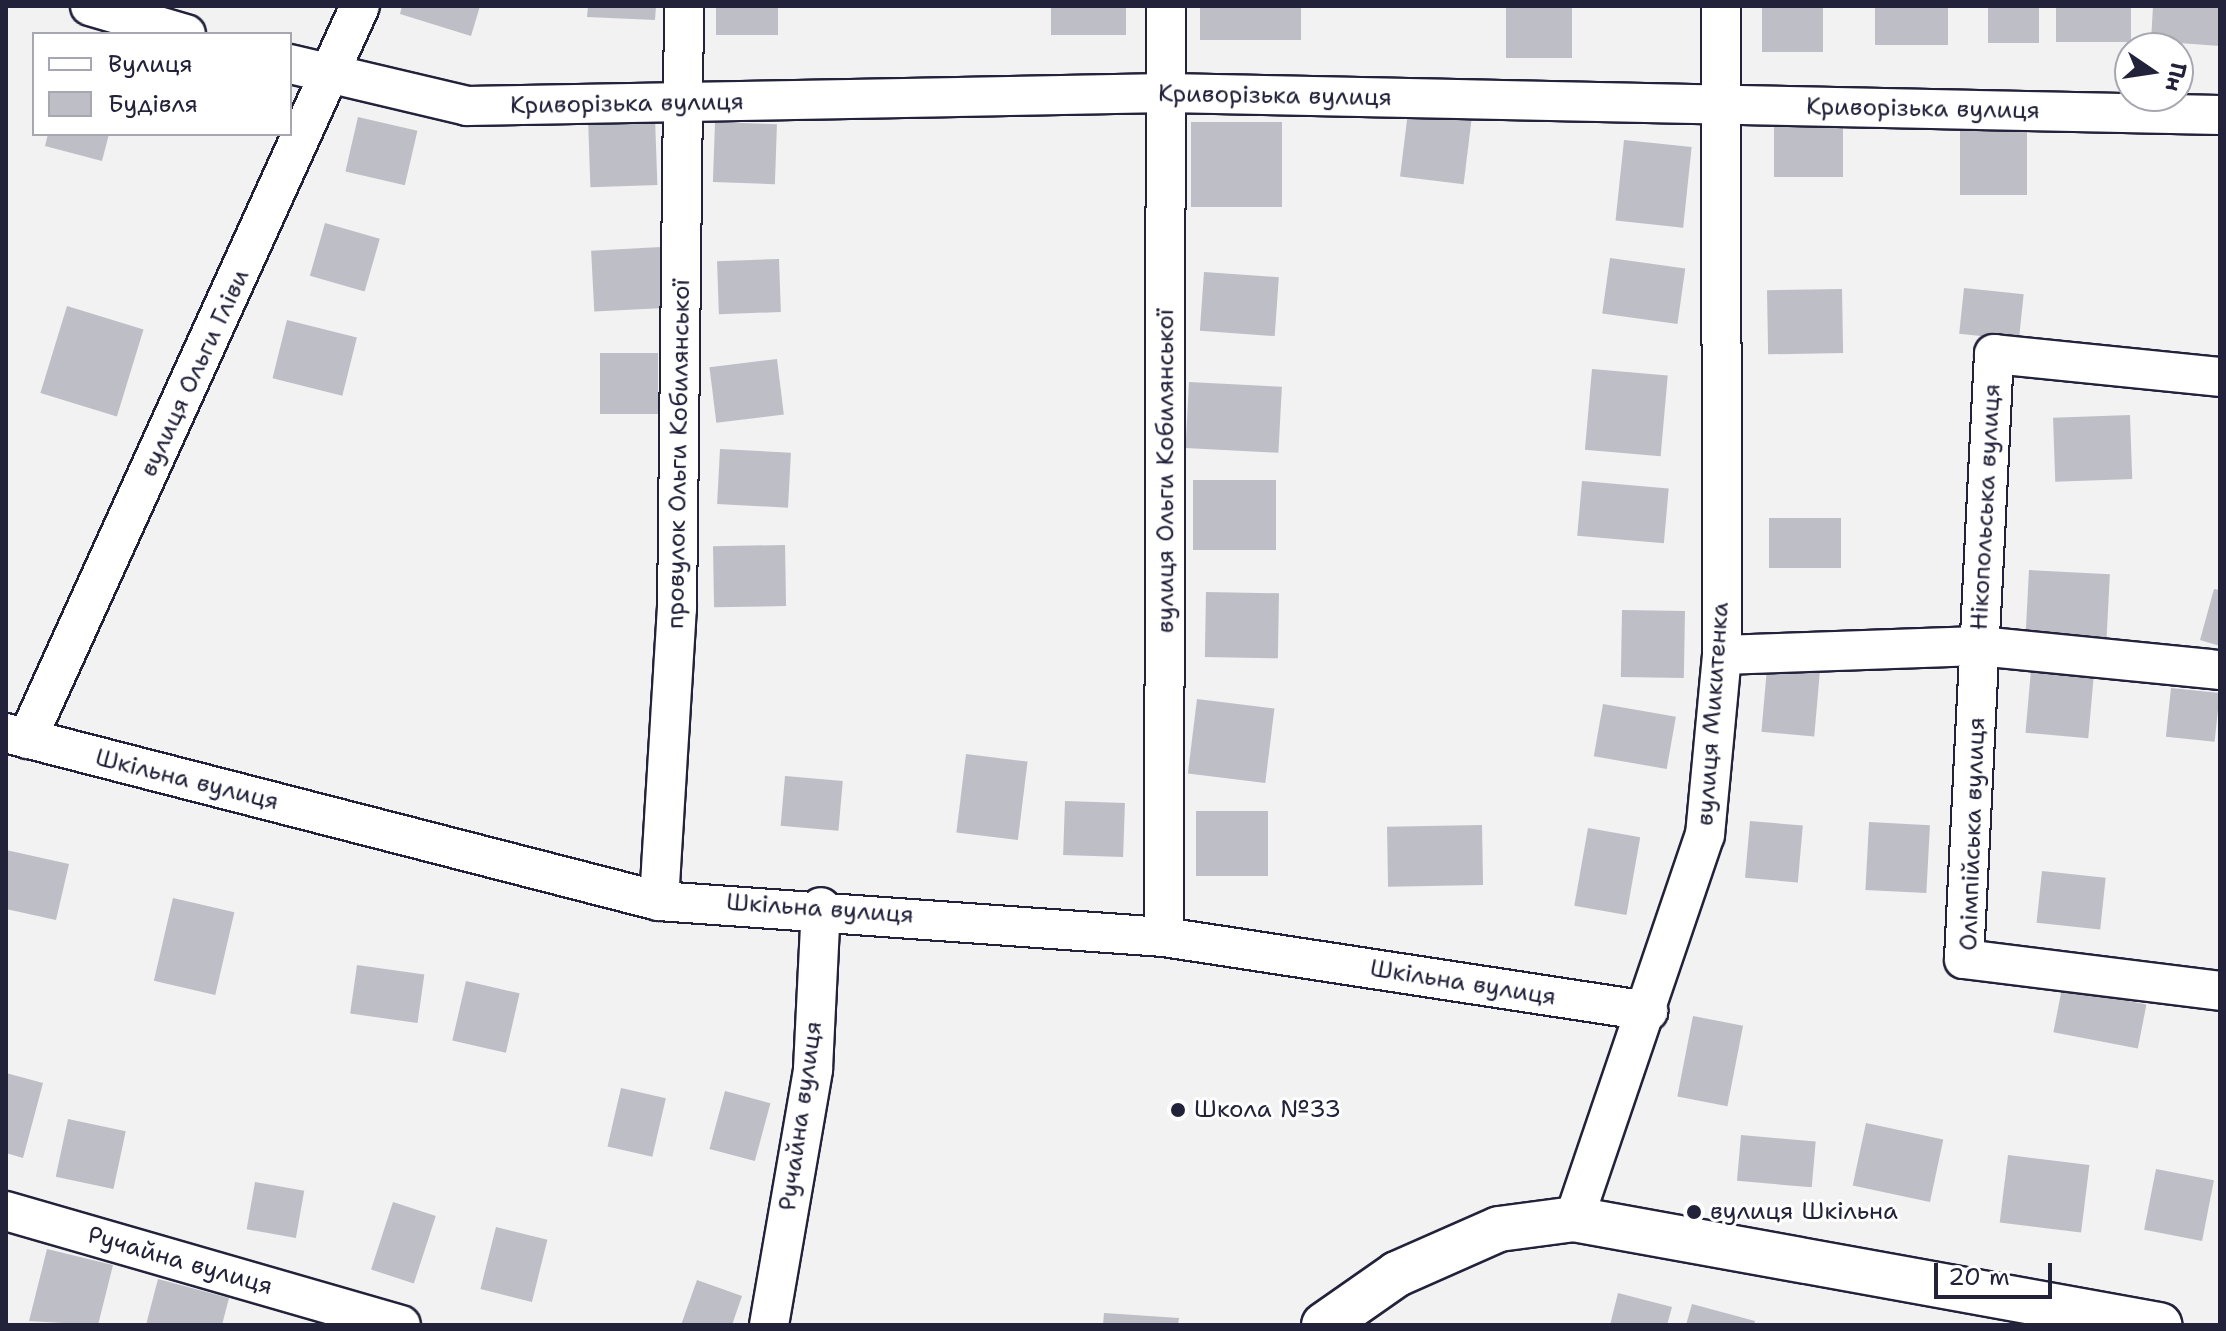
<!DOCTYPE html>
<meta charset="utf-8">
<style>
body{margin:0}
#map{position:relative;width:2226px;height:1331px;overflow:hidden;background:#f2f2f3;font-family:"Shantell Sans",sans-serif}
div>[style]{position:absolute}
[style*='--x']{left:calc(var(--x)*1px);top:calc(var(--y)*1px);width:calc(var(--w)*1px);rotate:calc(var(--a)*1deg)}
.building>*{inset:0;background:#bebec6;transform-origin:0 0}
.roads{filter:drop-shadow(2px 0 #22223b) drop-shadow(-2px 0 #22223b) drop-shadow(0 2px #22223b) drop-shadow(0 -2px #22223b)}
.minor>*{height:38px;margin:-19px;padding:0 19px;transform-origin:19px;border-radius:19px;background:#fff}
.tertiary>*{height:44px;margin:-22px;padding:0 22px;transform-origin:22px;border-radius:22px;background:#fff}
.dots>*{width:22px;height:22px;translate:-50% -50%;box-sizing:border-box;border:4px solid #fff;border-radius:50%}
span{translate:-50% -50%;white-space:nowrap;text-align:center;line-height:1.15;-webkit-text-stroke:6px #fff;paint-order:stroke}
.street-label{font-size:24px;color:#22223b}
.poi-label{font-size:24px;color:#22223b}
.left{translate:0 -50%;text-align:left}
.frame{position:absolute;inset:0;border:8px solid #22223b;pointer-events:none}
.legend{position:absolute;left:32px;top:32px;width:260px;height:104px;box-sizing:border-box;background:#fff;border:2px solid #a7a7b1;margin:0;padding:10px 14px;list-style:none;font-size:24px;color:#22223b}
.legend li{display:flex;align-items:center;gap:16px;height:40px}
.legend b{width:40px;border:2px solid #a7a7b1}
.north{position:absolute;left:2114px;top:32px;width:80px;height:80px;box-sizing:border-box;background:#fff;border:2px solid #a7a7b1;border-radius:50%;rotate:103deg;font-size:22px;font-weight:700;line-height:32px;text-align:center;color:#22223b}
.north::after{content:'';display:block;margin:auto;width:28px;height:36px;background:#22223b;clip-path:polygon(50% 0,100% 100%,50% 72%,0 100%)}
.scale{position:absolute;left:1934px;top:1263px;width:118px;height:36px;box-sizing:border-box;border:4px solid #22223b;border-top:0;padding-left:10px;font-size:24px;line-height:28px;white-space:nowrap;color:#22223b;-webkit-text-stroke:6px #fff;paint-order:stroke}
</style>
<div id="map">
<div class="building">
<i style="clip-path:polygon(402px 6px,480px 6px,471px 36px,400px 14px)"></i>
<i style="clip-path:polygon(588px 6px,656px 6px,655px 20px,587px 17px)"></i>
<i style="left:716px;top:6px;width:62px;height:29px"></i>
<i style="left:1051px;top:6px;width:75px;height:29px"></i>
<i style="left:1200px;top:6px;width:101px;height:34px"></i>
<i style="left:1506px;top:6px;width:66px;height:52px"></i>
<i style="left:1762px;top:6px;width:61px;height:46px"></i>
<i style="left:1875px;top:6px;width:73px;height:39px"></i>
<i style="left:1988px;top:6px;width:51px;height:37px"></i>
<i style="left:2056px;top:6px;width:75px;height:36px"></i>
<i style="clip-path:polygon(2153px 6px,2220px 6px,2220px 46px,2151px 41px)"></i>
<i style="left:1408px;top:112px;width:64px;height:65px;rotate:7deg"></i>
<i style="left:358px;top:117px;width:61px;height:56px;rotate:13deg"></i>
<i style="left:655px;top:117px;width:68px;height:67px;rotate:88deg"></i>
<i style="left:2027px;top:119px;width:76px;height:67px;rotate:90deg"></i>
<i style="left:715px;top:122px;width:62px;height:60px;rotate:2deg"></i>
<i style="left:1191px;top:122px;width:91px;height:85px"></i>
<i style="left:1774px;top:125px;width:69px;height:52px"></i>
<i style="clip-path:polygon(48px 134px,109px 134px,102px 161px,45px 146px)"></i>
<i style="left:1624px;top:140px;width:68px;height:81px;rotate:6deg"></i>
<i style="left:325px;top:223px;width:57px;height:55px;rotate:16deg"></i>
<i style="left:661px;top:247px;width:61px;height:70px;rotate:87deg"></i>
<i style="left:1610px;top:258px;width:76px;height:56px;rotate:8deg"></i>
<i style="left:779px;top:259px;width:53px;height:62px;rotate:88deg"></i>
<i style="left:1204px;top:272px;width:75px;height:59px;rotate:4deg"></i>
<i style="left:1964px;top:288px;width:60px;height:46px;rotate:6deg"></i>
<i style="left:1842px;top:289px;width:64px;height:75px;rotate:89deg"></i>
<i style="left:67px;top:306px;width:80px;height:91px;rotate:17deg"></i>
<i style="left:287px;top:320px;width:72px;height:60px;rotate:14deg"></i>
<i style="left:600px;top:353px;width:58px;height:61px"></i>
<i style="left:777px;top:359px;width:56px;height:68px;rotate:83deg"></i>
<i style="left:1592px;top:369px;width:76px;height:81px;rotate:5deg"></i>
<i style="left:1189px;top:382px;width:93px;height:66px;rotate:3deg"></i>
<i style="left:2130px;top:415px;width:64px;height:77px;rotate:88deg"></i>
<i style="left:720px;top:449px;width:71px;height:55px;rotate:3deg"></i>
<i style="left:1276px;top:480px;width:70px;height:83px;rotate:90deg"></i>
<i style="left:1582px;top:481px;width:87px;height:55px;rotate:5deg"></i>
<i style="left:1769px;top:518px;width:72px;height:50px"></i>
<i style="left:785px;top:545px;width:61px;height:72px;rotate:89deg"></i>
<i style="left:2029px;top:570px;width:81px;height:65px;rotate:3deg"></i>
<i style="clip-path:polygon(2214px 589px,2220px 590px,2220px 646px,2200px 640px)"></i>
<i style="left:1206px;top:592px;width:73px;height:65px;rotate:1deg"></i>
<i style="left:1622px;top:610px;width:63px;height:67px;rotate:1deg"></i>
<i style="left:1767px;top:668px;width:53px;height:64px;rotate:5deg"></i>
<i style="left:2031px;top:670px;width:63px;height:63px;rotate:5deg"></i>
<i style="left:2171px;top:688px;width:49px;height:49px;rotate:6deg"></i>
<i style="left:1197px;top:699px;width:78px;height:75px;rotate:7deg"></i>
<i style="left:1603px;top:704px;width:74px;height:53px;rotate:10deg"></i>
<i style="left:966px;top:754px;width:62px;height:79px;rotate:7deg"></i>
<i style="left:785px;top:776px;width:58px;height:50px;rotate:5deg"></i>
<i style="left:1065px;top:801px;width:60px;height:54px;rotate:2deg"></i>
<i style="left:1196px;top:811px;width:72px;height:65px"></i>
<i style="left:1750px;top:821px;width:53px;height:57px;rotate:5deg"></i>
<i style="left:1869px;top:822px;width:61px;height:68px;rotate:3deg"></i>
<i style="left:1482px;top:825px;width:60px;height:95px;rotate:89deg"></i>
<i style="left:1588px;top:828px;width:53px;height:79px;rotate:10deg"></i>
<i style="clip-path:polygon(6px 850px,69px 864px,56px 920px,6px 909px)"></i>
<i style="left:2042px;top:871px;width:64px;height:52px;rotate:6deg"></i>
<i style="left:173px;top:898px;width:63px;height:85px;rotate:13deg"></i>
<i style="left:357px;top:965px;width:68px;height:49px;rotate:8deg"></i>
<i style="left:466px;top:981px;width:55px;height:61px;rotate:13deg"></i>
<i style="left:2062px;top:988px;width:86px;height:45px;rotate:11deg"></i>
<i style="left:1693px;top:1016px;width:51px;height:82px;rotate:11deg"></i>
<i style="clip-path:polygon(6px 1073px,43px 1083px,23px 1158px,6px 1153px)"></i>
<i style="left:621px;top:1088px;width:46px;height:60px;rotate:13deg"></i>
<i style="left:725px;top:1091px;width:47px;height:60px;rotate:15deg"></i>
<i style="left:68px;top:1119px;width:59px;height:59px;rotate:12deg"></i>
<i style="left:1866px;top:1123px;width:79px;height:64px;rotate:12deg"></i>
<i style="left:1741px;top:1135px;width:75px;height:46px;rotate:5deg"></i>
<i style="left:2008px;top:1155px;width:82px;height:68px;rotate:7deg"></i>
<i style="left:2156px;top:1169px;width:59px;height:62px;rotate:11deg"></i>
<i style="left:255px;top:1182px;width:50px;height:48px;rotate:10deg"></i>
<i style="left:393px;top:1202px;width:45px;height:71px;rotate:18deg"></i>
<i style="left:496px;top:1227px;width:53px;height:64px;rotate:14deg"></i>
<i style="clip-path:polygon(47px 1249px,113px 1265px,98px 1325px,29px 1321px)"></i>
<i style="clip-path:polygon(158px 1279px,229px 1298px,222px 1325px,146px 1325px)"></i>
<i style="clip-path:polygon(697px 1280px,742px 1296px,732px 1325px,681px 1325px)"></i>
<i style="clip-path:polygon(1618px 1293px,1672px 1307px,1667px 1325px,1610px 1325px)"></i>
<i style="clip-path:polygon(1692px 1304px,1755px 1321px,1754px 1325px,1686px 1325px)"></i>
<i style="clip-path:polygon(1104px 1313px,1179px 1318px,1178px 1325px,1103px 1325px)"></i>
</div>
<div class="roads">
<div class="minor">
<i style="--x:90;--y:6;--w:100;--a:16.3"></i>
<i style="--x:290;--y:64;--w:182;--a:13.3"></i>
<i style="--x:467;--y:106;--w:700;--a:-1.06"></i>
<i style="--x:1167;--y:93;--w:1053;--a:1.2"></i>
<i style="--x:2220;--y:377;--w:227;--a:-174.2"></i>
<i style="--x:1994;--y:354;--w:606;--a:92.84"></i>
<i style="--x:1964;--y:959;--w:258;--a:7.1"></i>
<i style="--x:1722;--y:655;--w:257;--a:-2"></i>
<i style="--x:1979;--y:646;--w:242;--a:5.7"></i>
<i style="--x:6;--y:733;--w:674;--a:14.43"></i>
<i style="--x:659;--y:901;--w:506;--a:4.08"></i>
<i style="--x:1164;--y:937;--w:490;--a:8.7"></i>
<i style="--x:27;--y:739;--w:805;--a:-65.57"></i>
<i style="--x:659;--y:901;--w:293;--a:-86.5"></i>
<i style="--x:677;--y:609;--w:603;--a:-89.33"></i>
<i style="--x:1164;--y:937;--w:931;--a:-89.88"></i>
<i style="--x:6;--y:1211;--w:411;--a:16.1"></i>
<i style="--x:1574;--y:1219;--w:406;--a:-71.2"></i>
<i style="--x:1705;--y:835;--w:181;--a:-84.6"></i>
<i style="--x:1722;--y:655;--w:649;--a:-90.09"></i>
<i style="--x:769;--y:1325;--w:260;--a:-80.2"></i>
<i style="--x:813;--y:1069;--w:162;--a:-87.2"></i>
</div>
<div class="tertiary">
<i style="--x:1324;--y:1325;--w:89;--a:-34.9"></i>
<i style="--x:1397;--y:1274;--w:111;--a:-23.8"></i>
<i style="--x:1499;--y:1229;--w:76;--a:-7.6"></i>
<i style="--x:1574;--y:1219;--w:595;--a:10.27"></i>
</div>
</div>
<div class="dots">
<i style="left:1178px;top:1110px;background:#22223b"></i>
<i style="left:1694px;top:1212px;background:#22223b"></i>
</div>
<div class="street-label">
<span style="left:1275px;top:96px;rotate:1deg">Криворізька вулиця</span>
<span style="left:627px;top:104px;rotate:-1deg">Криворізька вулиця</span>
<span style="left:1923px;top:109px;rotate:1deg">Криворізька вулиця</span>
<span style="left:195px;top:373px;rotate:-65deg">вулиця Ольги Гліви</span>
<span style="left:679px;top:454px;rotate:-89deg">провулок Ольги Кобилянської</span>
<span style="left:1166px;top:471px;rotate:-90deg">вулиця Ольги Кобилянської</span>
<span style="left:1986px;top:507px;rotate:-87deg">Нікопольська вулиця</span>
<span style="left:1713px;top:714px;rotate:-86deg">вулиця Микитенка</span>
<span style="left:187px;top:780px;rotate:14deg">Шкільна вулиця</span>
<span style="left:1973px;top:834px;rotate:-88deg">Олімпійська вулиця</span>
<span style="left:820px;top:909px;rotate:4deg">Шкільна вулиця</span>
<span style="left:1463px;top:983px;rotate:9deg">Шкільна вулиця</span>
<span style="left:801px;top:1116px;rotate:-82deg">Ручайна вулиця</span>
<span style="left:180px;top:1261px;rotate:16deg">Ручайна вулиця</span>
</div>
<div class="poi-label">
<span class="left" style="left:1194px;top:1110px">Школа №33</span>
<span class="left" style="left:1710px;top:1212px">вулиця Шкільна</span>
</div>
<div class="frame"></div>
<ul class="legend">
<li><b style="height:10px;background:#fff"></b>Вулиця</li>
<li><b style="height:22px;background:#bebec6"></b>Будівля</li>
</ul>
<div class="north">Пн</div>
<div class="scale">20 m</div>
</div>
